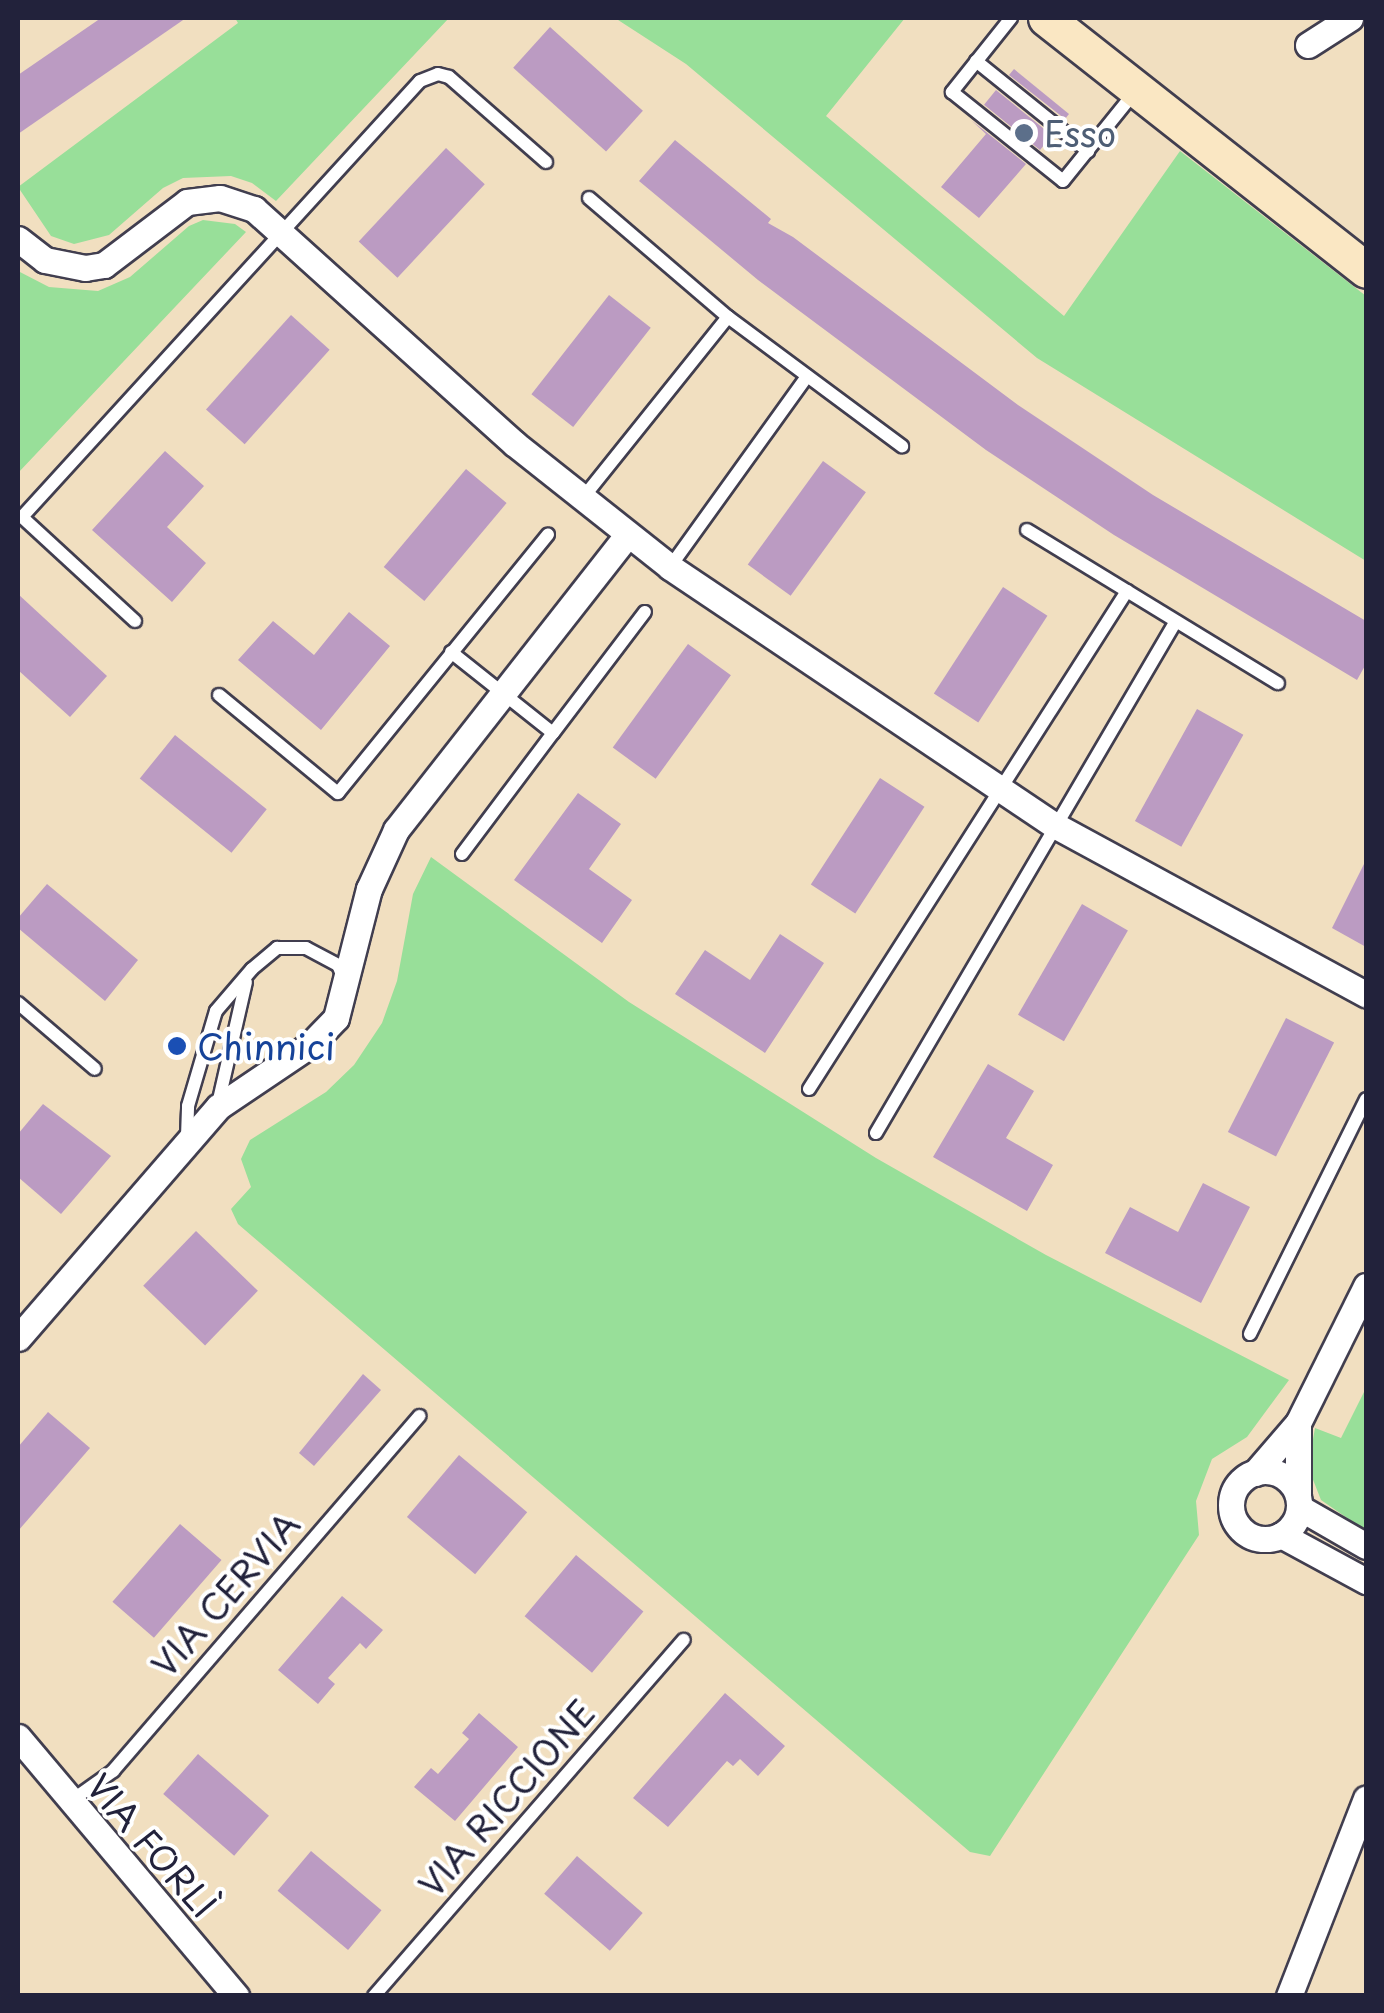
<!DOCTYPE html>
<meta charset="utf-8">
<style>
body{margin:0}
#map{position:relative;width:1384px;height:2013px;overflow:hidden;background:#f1dfc0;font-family:"Playpen Sans",sans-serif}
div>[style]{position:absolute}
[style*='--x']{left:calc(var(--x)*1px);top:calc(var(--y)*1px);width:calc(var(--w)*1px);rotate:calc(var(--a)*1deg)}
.green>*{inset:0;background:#98df99}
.building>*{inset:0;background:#bb9bc2;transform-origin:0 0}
.roads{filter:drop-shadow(2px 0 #413e4f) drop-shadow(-2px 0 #413e4f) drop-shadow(0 2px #413e4f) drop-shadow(0 -2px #413e4f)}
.lane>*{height:12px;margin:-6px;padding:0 6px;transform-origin:6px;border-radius:6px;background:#fff}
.street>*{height:25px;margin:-12.5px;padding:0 12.5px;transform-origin:12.5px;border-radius:12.5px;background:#fff}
.street>.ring{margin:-12.5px;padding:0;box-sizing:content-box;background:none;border:25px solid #fff;border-radius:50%}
.secondary>*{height:35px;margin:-17.5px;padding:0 17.5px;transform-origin:17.5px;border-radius:17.5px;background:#fae7c3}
.dots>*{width:28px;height:28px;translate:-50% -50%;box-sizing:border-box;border:5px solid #fff;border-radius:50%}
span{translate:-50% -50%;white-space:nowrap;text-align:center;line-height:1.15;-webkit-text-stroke:8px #fff;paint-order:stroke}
.service-label{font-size:35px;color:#4e5e75}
.left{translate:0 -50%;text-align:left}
.transit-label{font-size:35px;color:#164399}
.street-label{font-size:35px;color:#22223b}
.frame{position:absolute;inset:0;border:20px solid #22223b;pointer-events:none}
</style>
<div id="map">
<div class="green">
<i style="clip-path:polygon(235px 18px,449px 18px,276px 201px,252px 183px,231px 176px,183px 178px,163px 188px,109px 235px,74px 244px,51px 236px,18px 187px,238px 23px)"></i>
<i style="clip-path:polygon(615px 18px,905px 18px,826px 116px,1064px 316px,1180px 151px,1366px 296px,1366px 561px,1037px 358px,686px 64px)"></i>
<i style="clip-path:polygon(203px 220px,235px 224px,246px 232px,18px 473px,18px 271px,49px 287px,98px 291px,130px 277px,189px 226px)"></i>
<i style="clip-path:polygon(431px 857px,629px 1002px,876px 1158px,1046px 1255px,1289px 1380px,1247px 1437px,1212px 1459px,1196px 1501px,1199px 1535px,990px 1856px,970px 1852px,238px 1224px,231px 1209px,251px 1187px,241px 1159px,250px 1140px,326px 1092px,354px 1065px,382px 1023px,397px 981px,413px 894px)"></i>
<i style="clip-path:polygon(1366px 1388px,1366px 1531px,1321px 1500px,1308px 1467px,1315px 1428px,1341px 1438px)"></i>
</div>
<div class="building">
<i style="clip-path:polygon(101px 18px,186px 18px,18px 134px,18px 75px)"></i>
<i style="left:550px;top:27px;width:125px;height:55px;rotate:42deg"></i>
<i style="clip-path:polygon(1014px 69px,1069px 114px,1065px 119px,1009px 75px)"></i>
<i style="left:996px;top:90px;width:72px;height:19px;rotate:39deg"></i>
<i style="clip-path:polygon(971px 120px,1026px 164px,979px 218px,941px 187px,986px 134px)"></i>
<i style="clip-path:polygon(675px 140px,771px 219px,768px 223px,793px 237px,1018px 405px,1153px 495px,1366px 621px,1366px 664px,1357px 680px,1114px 535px,986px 450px,758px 280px,639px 181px)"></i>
<i style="left:446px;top:148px;width:53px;height:128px;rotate:43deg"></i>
<i style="left:609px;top:295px;width:53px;height:126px;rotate:38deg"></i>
<i style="left:291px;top:315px;width:52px;height:127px;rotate:42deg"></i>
<i style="clip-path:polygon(165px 451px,204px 486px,167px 527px,206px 563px,172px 602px,92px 530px)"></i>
<i style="left:823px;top:461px;width:53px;height:128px;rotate:36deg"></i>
<i style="left:466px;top:469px;width:53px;height:128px;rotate:40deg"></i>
<i style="left:1003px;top:587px;width:53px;height:127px;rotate:33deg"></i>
<i style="clip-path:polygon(18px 594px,107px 676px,70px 717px,18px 670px)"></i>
<i style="clip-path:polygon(349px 612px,390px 646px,321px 730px,238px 660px,273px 621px,314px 655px)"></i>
<i style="left:688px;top:644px;width:53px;height:128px;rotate:36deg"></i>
<i style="left:1197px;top:709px;width:53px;height:128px;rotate:29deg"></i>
<i style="left:175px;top:735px;width:118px;height:56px;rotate:39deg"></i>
<i style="left:880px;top:778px;width:53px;height:127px;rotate:33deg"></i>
<i style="clip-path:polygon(578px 793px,621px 824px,589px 869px,632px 900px,602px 943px,514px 880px)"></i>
<i style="clip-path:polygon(1366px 860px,1366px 947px,1332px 928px)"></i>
<i style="clip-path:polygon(47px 884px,138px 960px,105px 1001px,18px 928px,18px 918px)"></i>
<i style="left:1082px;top:904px;width:53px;height:128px;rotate:30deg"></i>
<i style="clip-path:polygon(780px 934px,824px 963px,765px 1053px,675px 994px,705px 950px,750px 980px)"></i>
<i style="left:1286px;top:1018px;width:54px;height:128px;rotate:27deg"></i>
<i style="clip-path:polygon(988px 1064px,1034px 1091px,1006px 1138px,1053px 1165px,1027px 1211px,933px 1157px)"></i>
<i style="clip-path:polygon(43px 1104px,111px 1156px,61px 1214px,18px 1177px,18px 1134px)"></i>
<i style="clip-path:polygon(1203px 1183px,1250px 1207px,1201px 1303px,1105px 1253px,1130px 1207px,1178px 1232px)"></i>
<i style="left:196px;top:1231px;width:86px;height:76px;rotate:44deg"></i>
<i style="clip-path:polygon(363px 1374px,381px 1390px,314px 1466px,299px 1453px)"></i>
<i style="clip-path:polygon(48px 1412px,90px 1448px,18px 1531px,18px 1447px)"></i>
<i style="left:459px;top:1455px;width:89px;height:81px;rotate:40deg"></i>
<i style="left:180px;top:1524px;width:55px;height:103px;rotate:41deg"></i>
<i style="left:576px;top:1555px;width:88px;height:80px;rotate:40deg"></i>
<i style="clip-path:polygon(342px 1596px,383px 1630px,366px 1649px,360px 1643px,328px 1678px,335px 1684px,318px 1704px,278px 1670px)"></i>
<i style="clip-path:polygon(725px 1693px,785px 1746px,758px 1776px,740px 1759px,733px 1766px,727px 1761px,668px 1827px,633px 1798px)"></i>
<i style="clip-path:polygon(479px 1713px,518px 1747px,455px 1821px,414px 1787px,431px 1768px,438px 1774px,469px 1739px,462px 1733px)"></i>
<i style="left:198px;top:1754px;width:94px;height:53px;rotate:41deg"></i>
<i style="left:311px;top:1851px;width:92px;height:52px;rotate:40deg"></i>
<i style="left:577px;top:1856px;width:87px;height:50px;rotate:41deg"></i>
</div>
<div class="roads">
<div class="lane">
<i style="--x:1011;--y:18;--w:95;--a:128.6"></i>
<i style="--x:952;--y:92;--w:142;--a:38.7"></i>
<i style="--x:1063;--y:181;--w:113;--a:-51.1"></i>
<i style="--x:976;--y:61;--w:144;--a:38.8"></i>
<i style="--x:589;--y:198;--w:183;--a:40.6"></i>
<i style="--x:728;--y:317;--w:217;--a:36.6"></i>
<i style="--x:582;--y:499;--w:233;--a:-51.3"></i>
<i style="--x:1027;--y:530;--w:294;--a:31.4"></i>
<i style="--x:670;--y:567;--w:235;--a:-54.3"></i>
<i style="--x:135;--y:621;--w:154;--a:-137.4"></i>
<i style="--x:22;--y:517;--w:590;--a:-47.61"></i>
<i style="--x:420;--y:81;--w:19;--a:-21"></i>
<i style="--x:438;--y:74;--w:11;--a:15"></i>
<i style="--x:449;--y:77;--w:129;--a:41.2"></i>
<i style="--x:451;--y:652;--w:130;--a:38.5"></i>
<i style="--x:553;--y:733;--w:152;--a:-52.8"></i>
<i style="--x:219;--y:695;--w:154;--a:39.5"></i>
<i style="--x:338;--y:793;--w:333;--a:-50.9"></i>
<i style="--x:462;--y:854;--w:151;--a:-53.1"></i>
<i style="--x:18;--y:1003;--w:101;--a:40.6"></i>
<i style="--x:809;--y:1089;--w:591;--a:-57.44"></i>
<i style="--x:218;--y:1104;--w:125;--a:-77.1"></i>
<i style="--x:876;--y:1133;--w:593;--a:-59.63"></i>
<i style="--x:187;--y:1137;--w:31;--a:-88"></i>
<i style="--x:188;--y:1106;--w:99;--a:-73.6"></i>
<i style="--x:216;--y:1011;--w:55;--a:-49.4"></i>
<i style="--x:252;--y:969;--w:33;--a:-40"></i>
<i style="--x:277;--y:948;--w:29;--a:0"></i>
<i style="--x:306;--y:948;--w:36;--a:28"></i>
<i style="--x:338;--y:965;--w:15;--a:67"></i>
<i style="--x:1250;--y:1334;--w:262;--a:-63.7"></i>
<i style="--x:71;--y:1801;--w:52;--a:-35.5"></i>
<i style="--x:113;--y:1771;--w:469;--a:-49.2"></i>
<i style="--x:374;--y:1996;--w:472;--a:-49"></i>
</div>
<div class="street">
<i style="--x:1308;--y:45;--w:50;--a:-32.7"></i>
<i style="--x:18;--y:239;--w:34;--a:38"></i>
<i style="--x:45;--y:260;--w:41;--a:11.3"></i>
<i style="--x:85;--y:268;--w:19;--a:-9"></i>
<i style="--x:104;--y:265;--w:104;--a:-37.2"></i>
<i style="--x:187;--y:202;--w:33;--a:-7"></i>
<i style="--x:220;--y:198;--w:36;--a:18"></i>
<i style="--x:254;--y:209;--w:351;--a:42"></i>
<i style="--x:515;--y:444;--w:198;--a:38.4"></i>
<i style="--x:670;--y:567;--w:465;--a:33.9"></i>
<i style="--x:1056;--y:826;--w:353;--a:28.5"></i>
<i style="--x:18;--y:1338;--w:306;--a:-49.1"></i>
<i style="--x:218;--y:1107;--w:111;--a:-34"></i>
<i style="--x:310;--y:1045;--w:37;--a:-46"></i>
<i style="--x:336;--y:1018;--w:133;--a:-75.7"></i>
<i style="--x:369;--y:889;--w:65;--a:-65.4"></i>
<i style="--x:396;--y:830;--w:375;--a:-51.9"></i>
<i style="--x:1298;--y:1423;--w:153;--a:-63.6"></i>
<i class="ring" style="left:1231px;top:1471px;width:43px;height:43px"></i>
<i style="--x:1255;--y:1473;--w:66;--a:-49.3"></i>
<i style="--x:1298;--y:1423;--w:72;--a:90"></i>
<i style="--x:1300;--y:1508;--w:76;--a:29.9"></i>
<i style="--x:1281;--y:1535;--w:97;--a:28.4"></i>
<i style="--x:18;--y:1737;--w:339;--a:49.9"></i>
<i style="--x:1289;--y:1996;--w:212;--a:-68.7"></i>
</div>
<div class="secondary">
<i style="--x:1046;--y:18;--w:407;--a:38.2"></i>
</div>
</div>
<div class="dots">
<i style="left:1024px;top:133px;background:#5c6f8a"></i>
<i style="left:177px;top:1046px;background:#1a4fb4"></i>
</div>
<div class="service-label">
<span class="left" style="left:1044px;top:133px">Esso</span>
</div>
<div class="transit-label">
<span class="left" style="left:197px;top:1046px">Chinnici</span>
</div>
<div class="street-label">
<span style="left:225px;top:1594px;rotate:-49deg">VIA CERVIA</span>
<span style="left:506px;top:1798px;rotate:-49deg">VIA RICCIONE</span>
<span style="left:152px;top:1845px;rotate:49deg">VIA FORLÌ</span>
</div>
<div class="frame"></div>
</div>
